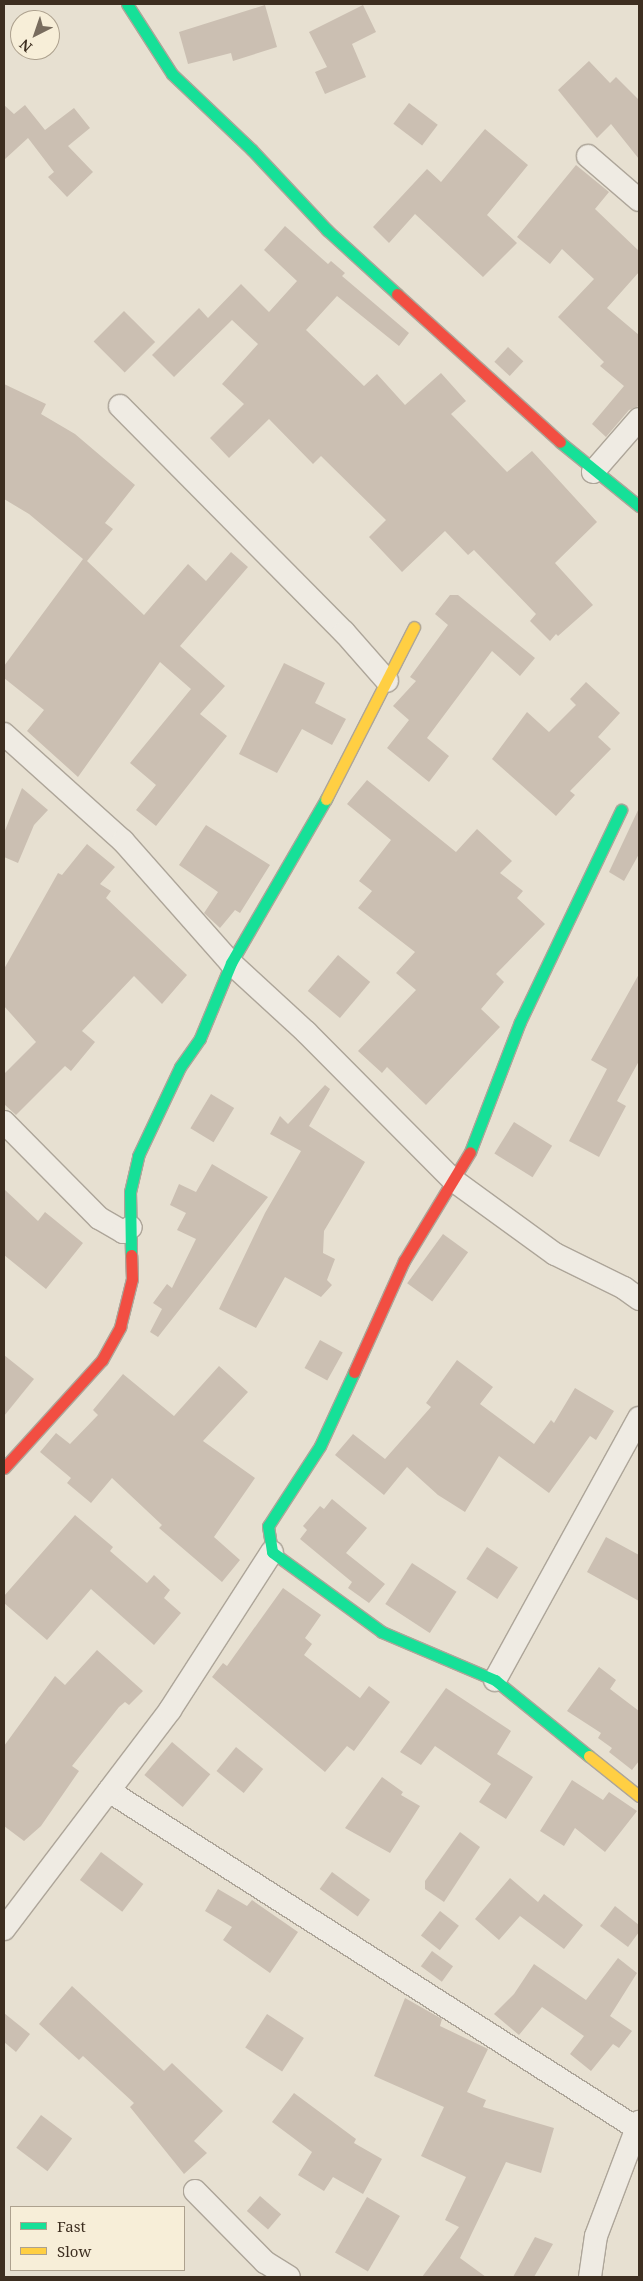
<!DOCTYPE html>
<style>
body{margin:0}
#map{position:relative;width:643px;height:2281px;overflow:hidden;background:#e7e0d1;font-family:"Noto Serif",serif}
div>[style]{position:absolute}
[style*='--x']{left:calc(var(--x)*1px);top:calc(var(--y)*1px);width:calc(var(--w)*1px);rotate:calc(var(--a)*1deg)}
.building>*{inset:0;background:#cbbfb2;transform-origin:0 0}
.roads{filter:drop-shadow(1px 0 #ada599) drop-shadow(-1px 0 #ada599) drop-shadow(0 1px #ada599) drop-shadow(0 -1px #ada599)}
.street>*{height:22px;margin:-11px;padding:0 11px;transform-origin:11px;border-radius:11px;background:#efebe3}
.fast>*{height:11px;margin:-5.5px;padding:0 5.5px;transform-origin:5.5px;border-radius:5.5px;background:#16e098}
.slow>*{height:11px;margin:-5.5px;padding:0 5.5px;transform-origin:5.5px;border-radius:5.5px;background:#ffcf43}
.jam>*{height:11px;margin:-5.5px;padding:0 5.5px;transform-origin:5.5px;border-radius:5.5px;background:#f24e42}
span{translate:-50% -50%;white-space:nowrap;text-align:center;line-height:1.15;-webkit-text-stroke:4.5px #f7eed8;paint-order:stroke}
.frame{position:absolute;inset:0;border:5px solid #3d2e20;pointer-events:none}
.legend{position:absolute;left:10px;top:2206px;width:175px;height:65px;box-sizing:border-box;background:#f7eed8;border:1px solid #ada18e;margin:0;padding:6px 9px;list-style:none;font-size:15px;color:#3d2e20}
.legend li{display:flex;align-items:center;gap:10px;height:25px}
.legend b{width:25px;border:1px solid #ada18e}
.north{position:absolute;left:10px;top:10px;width:50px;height:50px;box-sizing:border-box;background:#f7eed8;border:1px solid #ada18e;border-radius:50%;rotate:221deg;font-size:14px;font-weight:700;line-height:20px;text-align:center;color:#3d2e20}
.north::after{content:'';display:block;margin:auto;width:18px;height:22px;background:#786c5e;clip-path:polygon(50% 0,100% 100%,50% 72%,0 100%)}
</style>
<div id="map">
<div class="building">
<i style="clip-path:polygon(265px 5px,277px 47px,233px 61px,231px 53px,188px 64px,179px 32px)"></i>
<i style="clip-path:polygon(363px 5px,376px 32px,352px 44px,366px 77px,325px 94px,315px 72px,327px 67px,309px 32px)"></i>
<i style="clip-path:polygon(589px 61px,610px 83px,616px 77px,639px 100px,639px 159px,611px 124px,597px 138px,558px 90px)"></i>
<i style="left:409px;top:103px;width:36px;height:26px;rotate:37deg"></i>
<i style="clip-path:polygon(4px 105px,14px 114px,25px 105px,45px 130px,74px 108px,90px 128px,68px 146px,93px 172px,67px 197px,48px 177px,54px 172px,28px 138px,4px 160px)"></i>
<i style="clip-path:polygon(485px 129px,528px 165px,487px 215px,517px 243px,483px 277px,415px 214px,389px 243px,373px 227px,427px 169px,441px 182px)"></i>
<i style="clip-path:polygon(576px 165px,609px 192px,595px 209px,639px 251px,639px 272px,607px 308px,639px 335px,639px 406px,629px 410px,606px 437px,592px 424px,624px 386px,600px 366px,604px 362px,558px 317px,594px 279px,562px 249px,550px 264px,517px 237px)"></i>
<i style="clip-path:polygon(285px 226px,328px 264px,331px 261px,345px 273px,342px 276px,409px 333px,399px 346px,337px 296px,306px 330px,364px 386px,377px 374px,405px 405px,441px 373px,466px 401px,451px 414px,507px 472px,532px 451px,597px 522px,555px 563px,593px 605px,558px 636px,556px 634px,550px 641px,530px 621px,536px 614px,474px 550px,468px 555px,445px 531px,402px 572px,369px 537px,386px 520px,321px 456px,313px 464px,269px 419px,229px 458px,210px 438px,244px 404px,222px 384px,258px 344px,232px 320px,174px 377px,152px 355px,199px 308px,208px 318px,241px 284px,269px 312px,297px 281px,264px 250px)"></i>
<i style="left:124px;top:311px;width:44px;height:43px;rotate:45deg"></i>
<i style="left:508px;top:347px;width:21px;height:20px;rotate:43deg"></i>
<i style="clip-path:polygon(4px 384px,46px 404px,41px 414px,75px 434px,135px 485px,105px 523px,113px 529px,87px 561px,144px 615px,188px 564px,206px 581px,231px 552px,248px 567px,180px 646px,225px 686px,200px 714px,227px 736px,156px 826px,136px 810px,156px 785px,130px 763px,191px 689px,160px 662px,78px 777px,27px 731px,44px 710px,4px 678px,4px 666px,83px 559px,29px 514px,4px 499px)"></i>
<i style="clip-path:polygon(450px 595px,458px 595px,535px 658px,520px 676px,492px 651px,427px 738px,449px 756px,429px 782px,387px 748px,409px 720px,393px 706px,416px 681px,410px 677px,448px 625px,435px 614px)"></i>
<i style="clip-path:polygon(284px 663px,325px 683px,315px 703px,346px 719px,332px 745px,302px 729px,277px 773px,239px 754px)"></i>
<i style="clip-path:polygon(586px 682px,620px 713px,598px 737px,611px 749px,570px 791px,575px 795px,556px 816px,492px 759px,527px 712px,549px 732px,576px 705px,570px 699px)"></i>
<i style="clip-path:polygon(367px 780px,456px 852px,477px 829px,512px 861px,500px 873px,523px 891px,517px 898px,545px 924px,496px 974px,504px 982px,481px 1009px,500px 1027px,426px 1105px,387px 1067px,382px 1073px,358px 1051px,416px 990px,396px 973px,415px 952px,358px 908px,372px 891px,359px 881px,391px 840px,347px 804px)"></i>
<i style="clip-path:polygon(22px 788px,48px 810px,34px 825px,18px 863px,4px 857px,4px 833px)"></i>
<i style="clip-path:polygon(639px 808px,639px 854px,624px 881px,609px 872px)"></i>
<i style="clip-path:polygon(206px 825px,270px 865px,240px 913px,235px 910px,220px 928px,204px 913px,218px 892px,179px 865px)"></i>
<i style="clip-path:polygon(87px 844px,115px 867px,100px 884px,111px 891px,106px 898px,187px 975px,162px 1004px,134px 976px,82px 1031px,95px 1042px,71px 1071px,65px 1066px,16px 1115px,4px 1104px,4px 1074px,36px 1042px,4px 1006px,4px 969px,58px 873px,62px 875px)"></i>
<i style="left:338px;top:955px;width:42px;height:47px;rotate:40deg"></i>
<i style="clip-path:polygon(639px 974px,639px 1061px,617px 1101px,626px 1106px,599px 1157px,569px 1141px,607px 1069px,591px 1060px)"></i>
<i style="clip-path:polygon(325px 1085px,330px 1089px,309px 1126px,365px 1162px,324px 1231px,323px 1253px,335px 1259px,327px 1280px,332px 1285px,321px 1297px,285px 1277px,256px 1328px,219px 1309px,265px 1213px,301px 1151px,270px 1134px,280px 1116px,288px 1124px)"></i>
<i style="left:211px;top:1094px;width:27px;height:40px;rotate:31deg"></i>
<i style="left:514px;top:1122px;width:45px;height:37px;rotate:32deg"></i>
<i style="clip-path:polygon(212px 1164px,268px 1197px,158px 1337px,150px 1332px,162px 1309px,153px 1303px,167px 1284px,172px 1288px,196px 1239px,177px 1230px,186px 1213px,170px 1205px,179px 1184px,196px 1192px)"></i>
<i style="clip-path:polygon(4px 1189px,38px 1221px,45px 1212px,83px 1243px,46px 1289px,4px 1255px)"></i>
<i style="left:443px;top:1234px;width:31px;height:61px;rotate:36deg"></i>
<i style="left:320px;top:1340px;width:26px;height:32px;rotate:29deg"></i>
<i style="clip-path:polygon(4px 1355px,34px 1379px,4px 1416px)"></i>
<i style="clip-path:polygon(457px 1360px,493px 1387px,480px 1404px,534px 1444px,551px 1420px,554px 1423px,575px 1388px,614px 1411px,596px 1440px,590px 1436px,549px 1493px,499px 1456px,465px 1512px,438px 1495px,407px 1467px,384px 1495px,335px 1455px,353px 1434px,385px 1459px,431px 1407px,426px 1403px)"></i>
<i style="clip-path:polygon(219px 1366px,248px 1392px,203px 1441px,255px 1478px,214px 1537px,240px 1560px,222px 1582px,159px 1528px,162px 1525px,112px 1478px,91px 1503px,67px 1483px,71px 1478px,40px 1452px,56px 1433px,70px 1444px,98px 1415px,93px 1410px,123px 1374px,174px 1416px)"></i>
<i style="clip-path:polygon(332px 1499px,367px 1528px,346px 1553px,385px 1584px,369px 1603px,348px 1588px,352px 1582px,300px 1539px,307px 1530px,303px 1526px,320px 1506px,324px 1509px)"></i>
<i style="clip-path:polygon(75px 1515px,113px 1547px,110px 1551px,147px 1583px,154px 1575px,170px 1590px,164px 1598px,181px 1613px,154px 1645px,91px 1589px,47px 1640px,4px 1603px,4px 1596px)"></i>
<i style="clip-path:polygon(606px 1537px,639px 1555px,639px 1601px,587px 1572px)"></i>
<i style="left:487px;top:1547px;width:37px;height:38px;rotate:33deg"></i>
<i style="left:412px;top:1563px;width:53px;height:49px;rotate:33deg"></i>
<i style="clip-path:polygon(283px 1588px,321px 1615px,305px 1638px,312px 1644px,304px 1655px,360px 1698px,369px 1686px,390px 1702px,354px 1751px,347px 1746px,325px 1772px,212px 1677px,223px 1663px,227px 1666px)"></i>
<i style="clip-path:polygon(97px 1650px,143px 1691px,129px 1705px,125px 1702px,119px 1707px,72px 1766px,79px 1771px,41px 1826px,24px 1841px,4px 1826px,4px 1746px,55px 1676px,65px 1685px)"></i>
<i style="clip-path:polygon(599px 1667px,616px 1680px,610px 1689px,639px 1711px,639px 1761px,632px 1770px,609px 1752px,612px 1748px,598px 1738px,601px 1733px,567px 1711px)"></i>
<i style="clip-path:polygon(446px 1688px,511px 1731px,497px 1754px,533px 1777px,506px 1819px,479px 1802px,491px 1784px,435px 1746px,421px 1765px,400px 1752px)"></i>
<i style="left:172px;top:1742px;width:50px;height:43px;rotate:40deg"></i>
<i style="left:236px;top:1747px;width:35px;height:31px;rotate:39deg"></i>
<i style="clip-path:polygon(382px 1777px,403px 1792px,401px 1795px,420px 1806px,390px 1853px,345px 1828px)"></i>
<i style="clip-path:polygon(572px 1780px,603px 1800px,609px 1792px,637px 1811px,605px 1852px,575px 1828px,564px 1846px,540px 1831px)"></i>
<i style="clip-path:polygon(460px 1832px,480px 1847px,444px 1902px,425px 1889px,425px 1881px)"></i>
<i style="left:101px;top:1852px;width:53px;height:35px;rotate:37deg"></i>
<i style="left:332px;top:1872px;width:47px;height:21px;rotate:36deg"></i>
<i style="clip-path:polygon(510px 1878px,538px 1902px,544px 1894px,583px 1925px,564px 1949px,520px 1916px,499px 1940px,475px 1919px)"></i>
<i style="clip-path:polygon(218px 1889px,247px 1906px,252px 1900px,298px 1932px,270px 1973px,223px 1940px,232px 1927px,205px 1911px)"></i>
<i style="clip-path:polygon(615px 1906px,639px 1925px,639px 1932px,628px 1947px,600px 1926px)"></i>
<i style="left:440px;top:1911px;width:24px;height:31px;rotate:38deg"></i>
<i style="left:432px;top:1951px;width:26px;height:19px;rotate:36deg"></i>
<i style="clip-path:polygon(618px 1958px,637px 1973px,610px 2016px,632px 2031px,619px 2048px,613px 2044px,591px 2071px,570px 2054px,584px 2036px,542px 2007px,519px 2035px,494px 2014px,514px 1994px,534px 1964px,586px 2000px)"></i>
<i style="clip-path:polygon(72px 1986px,164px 2071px,172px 2063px,223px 2111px,194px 2141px,207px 2153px,184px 2174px,130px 2107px,134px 2103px,83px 2056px,79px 2060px,39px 2024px)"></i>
<i style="clip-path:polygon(405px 1998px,442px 2019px,440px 2026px,488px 2049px,467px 2092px,486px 2100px,483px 2107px,554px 2128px,541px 2173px,506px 2162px,460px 2258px,486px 2277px,422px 2277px,459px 2227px,445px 2220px,466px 2177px,421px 2156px,444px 2107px,374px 2076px)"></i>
<i style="clip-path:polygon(4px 2013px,30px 2034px,16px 2052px,4px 2042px)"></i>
<i style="left:267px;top:2014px;width:44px;height:40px;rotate:33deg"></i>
<i style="clip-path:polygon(294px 2093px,356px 2139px,354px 2143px,382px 2159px,363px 2194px,333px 2177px,324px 2191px,298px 2175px,312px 2152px,272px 2122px)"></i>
<i style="left:41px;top:2115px;width:39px;height:41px;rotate:37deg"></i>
<i style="left:260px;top:2196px;width:28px;height:20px;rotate:41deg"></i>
<i style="left:367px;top:2197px;width:38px;height:64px;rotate:30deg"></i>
<i style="clip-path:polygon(535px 2237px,553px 2244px,534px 2277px,513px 2277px)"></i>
</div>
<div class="roads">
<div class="street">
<i style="--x:588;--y:156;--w:67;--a:40.8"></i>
<i style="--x:120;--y:406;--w:318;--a:45.3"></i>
<i style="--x:344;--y:632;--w:65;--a:48.7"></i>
<i style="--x:593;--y:472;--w:70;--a:-49"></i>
<i style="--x:4;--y:734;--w:160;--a:42"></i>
<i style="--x:123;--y:841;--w:163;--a:48.5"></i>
<i style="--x:231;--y:963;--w:102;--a:42.6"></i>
<i style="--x:306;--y:1032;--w:209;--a:45.2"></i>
<i style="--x:453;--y:1180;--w:126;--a:36"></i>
<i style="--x:555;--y:1254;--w:77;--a:26.2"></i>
<i style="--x:624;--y:1288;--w:19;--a:36"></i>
<i style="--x:4;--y:1122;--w:135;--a:45.3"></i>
<i style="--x:99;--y:1218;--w:28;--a:30"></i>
<i style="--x:123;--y:1232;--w:9;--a:-32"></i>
<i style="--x:495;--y:1680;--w:299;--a:-61.2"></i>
<i style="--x:109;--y:1791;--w:628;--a:32.58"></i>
<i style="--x:4;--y:1929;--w:275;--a:-52.8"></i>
<i style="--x:170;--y:1710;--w:188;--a:-57.2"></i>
<i style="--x:195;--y:2191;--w:100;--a:45.4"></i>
<i style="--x:265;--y:2262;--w:28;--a:32"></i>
<i style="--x:590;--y:2277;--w:41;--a:-81.7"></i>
<i style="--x:596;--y:2236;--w:122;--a:-69.3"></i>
</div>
<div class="fast">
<i style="--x:127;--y:4;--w:83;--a:57.3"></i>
<i style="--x:172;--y:74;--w:110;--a:43.5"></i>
<i style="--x:252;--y:150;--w:110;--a:46.8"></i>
<i style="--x:327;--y:230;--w:95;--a:42.4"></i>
<i style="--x:560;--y:442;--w:102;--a:39"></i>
<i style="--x:470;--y:1152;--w:139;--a:-69"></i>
<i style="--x:520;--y:1022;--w:235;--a:-64.5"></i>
<i style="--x:131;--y:1255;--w:63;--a:-90.9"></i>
<i style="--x:130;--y:1192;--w:37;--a:-77"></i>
<i style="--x:138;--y:1156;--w:98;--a:-64.7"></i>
<i style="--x:180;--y:1067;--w:35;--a:-55"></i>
<i style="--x:200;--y:1038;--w:81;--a:-67.5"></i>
<i style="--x:231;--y:963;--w:190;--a:-59.9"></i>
<i style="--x:354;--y:1372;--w:81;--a:114.7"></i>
<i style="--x:320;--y:1446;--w:95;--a:123"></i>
<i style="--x:268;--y:1526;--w:26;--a:81"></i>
<i style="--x:272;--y:1552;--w:136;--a:36"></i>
<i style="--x:382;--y:1632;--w:123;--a:23"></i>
<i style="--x:495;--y:1680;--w:121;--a:39"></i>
</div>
<div class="slow">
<i style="--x:326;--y:799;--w:193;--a:-62.9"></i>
<i style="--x:589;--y:1756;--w:64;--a:38.7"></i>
</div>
<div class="jam">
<i style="--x:397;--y:294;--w:220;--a:42.2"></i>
<i style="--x:354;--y:1372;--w:122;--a:-65.8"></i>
<i style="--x:404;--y:1261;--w:127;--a:-58.8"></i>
<i style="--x:4;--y:1468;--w:146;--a:-47.8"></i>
<i style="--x:102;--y:1360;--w:38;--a:-61"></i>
<i style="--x:120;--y:1327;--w:49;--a:-76"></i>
<i style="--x:132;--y:1279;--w:24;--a:-92"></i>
</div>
</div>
<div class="frame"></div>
<ul class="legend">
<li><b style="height:6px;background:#16e098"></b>Fast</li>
<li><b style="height:6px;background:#ffcf43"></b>Slow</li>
</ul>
<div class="north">N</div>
</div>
